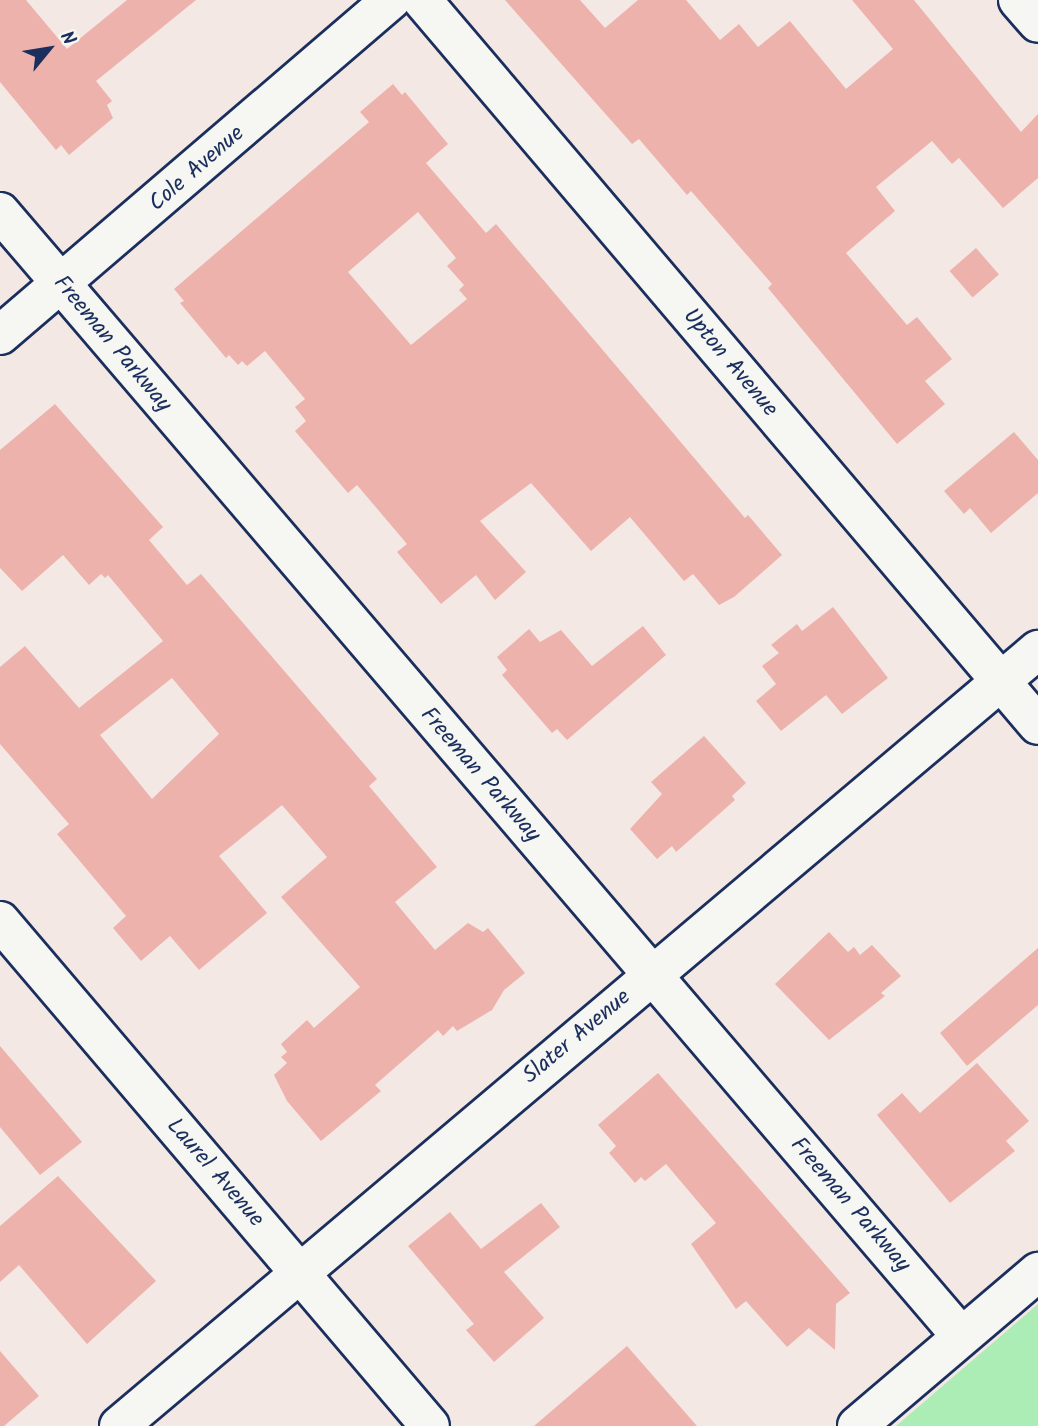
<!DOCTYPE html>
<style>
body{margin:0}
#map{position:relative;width:1038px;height:1426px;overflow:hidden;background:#f4e8e4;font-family:Kalam,sans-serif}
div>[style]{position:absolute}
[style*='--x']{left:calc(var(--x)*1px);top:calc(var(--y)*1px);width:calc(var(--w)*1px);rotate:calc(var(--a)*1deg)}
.green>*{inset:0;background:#acedb6}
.building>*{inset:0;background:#edb2ac;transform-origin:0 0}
.roads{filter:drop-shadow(2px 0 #1b2f5e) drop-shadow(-2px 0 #1b2f5e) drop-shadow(0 2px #1b2f5e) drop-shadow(0 -2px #1b2f5e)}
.street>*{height:38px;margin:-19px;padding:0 19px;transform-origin:19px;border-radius:19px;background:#f6f6f2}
.secondary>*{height:38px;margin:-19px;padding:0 19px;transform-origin:19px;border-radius:19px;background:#f6f6f2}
span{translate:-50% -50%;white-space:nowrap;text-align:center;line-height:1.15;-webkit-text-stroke:5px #f6f6f2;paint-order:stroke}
.street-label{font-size:23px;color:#1b2f5e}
.north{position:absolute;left:14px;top:14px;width:70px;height:70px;-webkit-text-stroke:5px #f6f6f2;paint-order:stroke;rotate:60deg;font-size:19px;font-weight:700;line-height:28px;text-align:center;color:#1b2f5e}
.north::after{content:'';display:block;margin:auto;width:24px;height:32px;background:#1b2f5e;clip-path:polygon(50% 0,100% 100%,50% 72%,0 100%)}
</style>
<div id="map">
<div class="green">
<i style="clip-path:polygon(1038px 1304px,1038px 1426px,896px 1426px)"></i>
</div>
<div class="building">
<i style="clip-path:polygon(0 0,26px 0,67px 49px,127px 0,196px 0,96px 81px,112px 101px,107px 105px,113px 118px,69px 155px,61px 145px,56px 150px,0 82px)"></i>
<i style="clip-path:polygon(505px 0,580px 0,605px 28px,638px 0,686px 0,720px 40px,739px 24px,758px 47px,790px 21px,846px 89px,893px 49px,852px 0,914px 0,1021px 132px,1038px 114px,1038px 178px,1003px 208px,959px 158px,952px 164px,932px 141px,876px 187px,895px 211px,846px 253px,907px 325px,917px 317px,952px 359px,925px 381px,945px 404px,897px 444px,768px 288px,772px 284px,691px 191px,687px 195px,639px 139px,632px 144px)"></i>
<i style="clip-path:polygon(evenodd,393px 84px,402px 95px,405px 92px,448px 144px,426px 163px,486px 233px,496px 224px,745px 518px,748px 515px,782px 555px,734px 597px,719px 605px,693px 574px,684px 581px,630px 517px,591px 551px,531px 483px,480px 521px,526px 572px,495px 600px,476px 575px,441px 604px,397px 552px,407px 544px,357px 485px,348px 493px,295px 431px,306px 421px,295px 407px,305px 399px,265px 351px,247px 366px,242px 361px,238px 365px,229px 355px,226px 358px,180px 303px,184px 301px,174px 289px,369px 122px,360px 112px,393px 84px,418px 212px,456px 258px,447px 266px,464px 285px,459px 290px,467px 299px,411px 345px,348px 272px,418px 212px)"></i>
<i style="left:976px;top:248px;width:35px;height:35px;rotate:49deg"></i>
<i style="clip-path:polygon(evenodd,55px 404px,163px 527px,149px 540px,187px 585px,201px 574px,377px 779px,369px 786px,437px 867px,395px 902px,435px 950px,468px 923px,483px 932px,488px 928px,525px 973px,504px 990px,492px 1010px,457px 1031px,453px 1026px,443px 1036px,438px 1030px,375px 1085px,381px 1091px,321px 1141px,287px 1101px,274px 1075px,287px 1063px,281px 1057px,287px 1052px,281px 1044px,307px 1020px,314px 1028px,360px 987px,281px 897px,327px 857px,282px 805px,219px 856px,267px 913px,199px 970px,170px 936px,141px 961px,113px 928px,126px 916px,57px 834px,69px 824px,0 744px,0 667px,25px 646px,79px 708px,163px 641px,108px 575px,105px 578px,101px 574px,89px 585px,63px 555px,22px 591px,0 568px,0 450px,55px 404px,172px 678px,219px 734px,152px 799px,100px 735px,172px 678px)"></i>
<i style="clip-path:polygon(1014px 432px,1038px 460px,1038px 493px,991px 533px,970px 508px,964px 514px,944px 491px)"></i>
<i style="clip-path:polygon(833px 607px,888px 678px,842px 714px,826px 695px,781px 731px,756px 701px,776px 684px,762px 666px,779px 653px,771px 645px,797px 624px,802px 631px)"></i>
<i style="clip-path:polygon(643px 626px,666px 655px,567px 740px,557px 729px,552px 733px,502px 675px,507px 670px,497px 657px,529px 629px,540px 642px,561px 630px,592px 666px)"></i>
<i style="clip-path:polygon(704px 736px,746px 783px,732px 796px,735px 800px,676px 852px,672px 846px,657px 859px,630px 829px,662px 794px,651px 782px)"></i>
<i style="clip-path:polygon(829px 932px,848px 952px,854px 947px,860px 955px,872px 945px,901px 976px,881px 993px,885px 996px,829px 1040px,775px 984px)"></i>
<i style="clip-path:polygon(1038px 948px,1038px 1005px,967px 1066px,940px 1033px)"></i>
<i style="clip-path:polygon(0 1046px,82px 1142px,40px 1175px,0 1127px)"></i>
<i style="clip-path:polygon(977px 1063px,1029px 1121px,1006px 1141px,1015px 1151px,950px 1203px,877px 1115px,902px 1093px,920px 1113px)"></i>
<i style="clip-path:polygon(658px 1073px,850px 1293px,836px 1304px,835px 1350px,809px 1328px,787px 1347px,746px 1301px,736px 1309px,691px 1244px,716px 1223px,666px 1164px,645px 1181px,641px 1177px,635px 1183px,609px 1153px,616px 1146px,598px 1125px)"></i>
<i style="clip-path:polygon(58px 1176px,156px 1281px,87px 1344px,19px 1265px,0 1282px,0 1226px)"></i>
<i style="clip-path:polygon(541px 1203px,560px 1227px,504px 1272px,544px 1318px,494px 1362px,466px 1330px,474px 1324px,408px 1246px,450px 1212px,481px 1249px)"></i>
<i style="clip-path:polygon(627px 1346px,697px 1426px,534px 1426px,576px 1390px)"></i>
<i style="clip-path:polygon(0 1351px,39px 1396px,4px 1426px,0 1426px)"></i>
</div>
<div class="roads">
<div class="street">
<i style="--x:422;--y:0;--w:951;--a:49.65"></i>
<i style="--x:1018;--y:0;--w:30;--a:49"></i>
<i style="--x:0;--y:212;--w:1479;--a:49.47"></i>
<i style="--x:0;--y:335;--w:515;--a:-40.59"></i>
<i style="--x:0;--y:921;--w:663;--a:49.59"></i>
<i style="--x:119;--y:1426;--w:1203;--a:-40.18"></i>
</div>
<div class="secondary">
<i style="--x:857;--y:1426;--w:238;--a:-40.4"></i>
</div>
</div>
<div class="street-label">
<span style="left:197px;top:169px;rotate:-41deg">Cole Avenue</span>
<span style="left:112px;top:344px;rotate:50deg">Freeman Parkway</span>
<span style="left:730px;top:363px;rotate:50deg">Upton Avenue</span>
<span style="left:480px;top:775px;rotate:49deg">Freeman Parkway</span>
<span style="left:577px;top:1037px;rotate:-40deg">Slater Avenue</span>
<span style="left:215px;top:1173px;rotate:49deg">Laurel Avenue</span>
<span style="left:850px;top:1205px;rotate:49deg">Freeman Parkway</span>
</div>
<div class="north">N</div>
</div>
